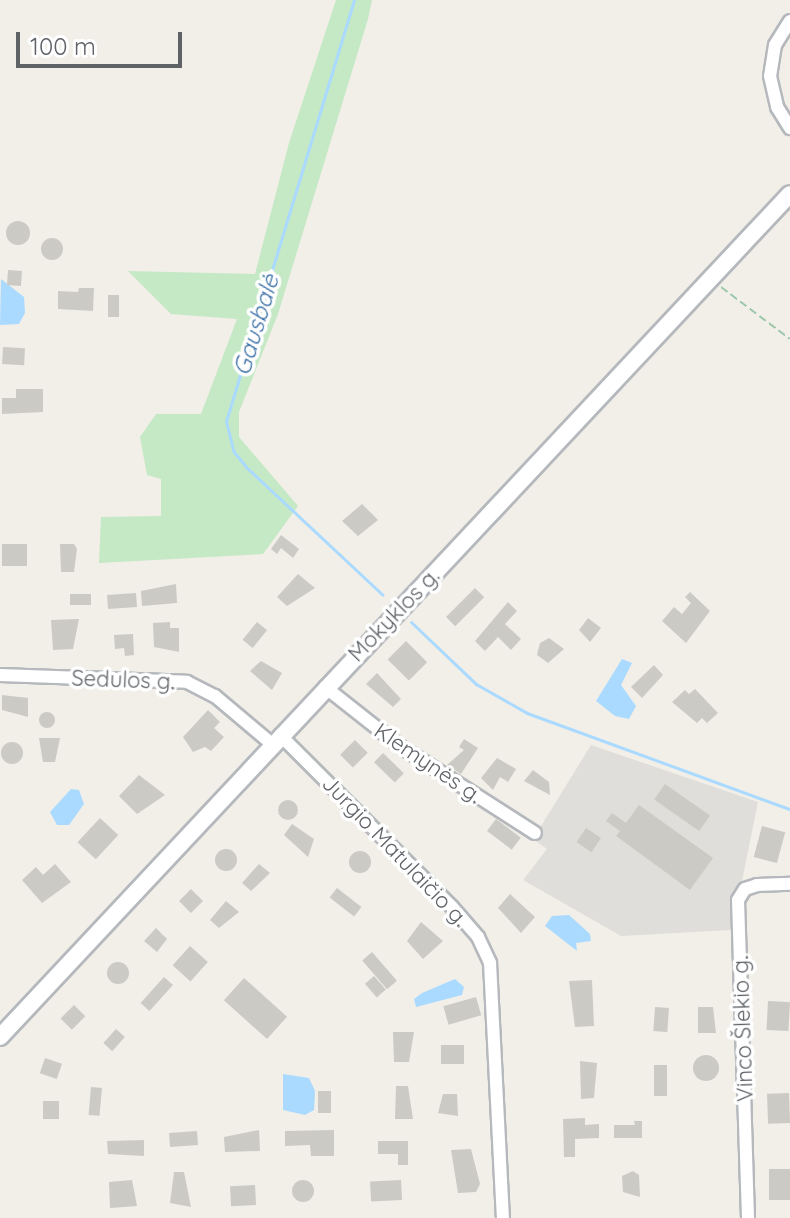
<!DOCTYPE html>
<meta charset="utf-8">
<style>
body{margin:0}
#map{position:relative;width:790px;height:1218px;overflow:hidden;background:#f1efe8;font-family:Quicksand,sans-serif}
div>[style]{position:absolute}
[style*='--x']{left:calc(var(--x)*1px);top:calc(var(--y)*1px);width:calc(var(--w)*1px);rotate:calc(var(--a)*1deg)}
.industrial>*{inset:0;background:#e0deda}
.green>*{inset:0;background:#c5e8c5}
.water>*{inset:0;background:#aadaff}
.stream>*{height:3px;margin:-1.5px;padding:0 1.5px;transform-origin:1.5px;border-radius:1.5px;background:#aadaff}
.building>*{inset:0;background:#cccac5;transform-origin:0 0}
.round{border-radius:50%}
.path>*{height:2px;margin-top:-1px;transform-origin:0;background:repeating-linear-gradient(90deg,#9cc7a9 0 8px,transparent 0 12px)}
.roads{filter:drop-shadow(2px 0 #b5b8bc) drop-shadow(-2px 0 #b5b8bc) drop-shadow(0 2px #b5b8bc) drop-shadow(0 -2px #b5b8bc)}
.minor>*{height:12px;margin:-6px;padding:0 6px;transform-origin:6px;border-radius:6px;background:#fff}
.secondary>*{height:16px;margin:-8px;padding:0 8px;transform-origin:8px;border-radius:8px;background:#fff}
span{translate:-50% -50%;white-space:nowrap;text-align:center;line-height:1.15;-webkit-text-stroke:7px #fff;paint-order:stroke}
.street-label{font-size:22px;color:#5f6368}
.water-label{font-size:24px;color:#4174aa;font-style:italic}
.scale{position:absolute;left:16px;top:32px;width:166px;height:36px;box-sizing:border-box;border:4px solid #5f6368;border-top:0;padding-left:10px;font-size:24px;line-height:28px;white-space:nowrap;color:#5f6368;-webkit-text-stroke:6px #fff;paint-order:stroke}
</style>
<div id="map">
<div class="industrial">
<i style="clip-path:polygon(591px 745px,758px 802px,742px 881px,732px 897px,731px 930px,621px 936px,523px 880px,547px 849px,533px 839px)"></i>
</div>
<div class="green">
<i style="clip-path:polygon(336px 0,372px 0,368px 19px,278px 314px,239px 412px,239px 437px,298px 506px,263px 554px,99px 563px,101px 517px,161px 516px,161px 479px,147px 475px,140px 437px,156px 414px,201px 414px,237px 319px,171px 314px,128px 271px,255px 274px,289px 143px)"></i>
</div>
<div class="water">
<i style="clip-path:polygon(1px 279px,24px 297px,25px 313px,19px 324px,0 325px)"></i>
<i style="clip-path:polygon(622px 659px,632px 663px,621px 685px,636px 706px,629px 719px,615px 716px,596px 701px)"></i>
<i style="clip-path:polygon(71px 789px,79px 790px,84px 804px,69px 825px,57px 825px,50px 812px)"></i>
<i style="clip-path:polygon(569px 915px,590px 934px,591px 941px,576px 943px,577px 951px,545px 926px,552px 916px)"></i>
<i style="clip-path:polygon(455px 979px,464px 987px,462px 995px,416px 1007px,414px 999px,422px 993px)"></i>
<i style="clip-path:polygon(283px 1074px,309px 1078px,315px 1091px,314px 1110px,305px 1115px,283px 1110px)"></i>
</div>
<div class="stream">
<i style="--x:354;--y:0;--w:440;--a:106.9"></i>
<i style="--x:226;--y:421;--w:32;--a:76"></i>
<i style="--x:234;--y:452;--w:19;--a:51"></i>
<i style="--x:246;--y:467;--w:187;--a:43.1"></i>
<i style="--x:411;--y:622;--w:90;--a:43.6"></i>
<i style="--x:476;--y:684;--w:59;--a:29.6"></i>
<i style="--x:527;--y:713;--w:280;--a:20.1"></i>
</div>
<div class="building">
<i class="round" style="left:6px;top:221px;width:24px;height:24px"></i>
<i class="round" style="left:41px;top:238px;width:22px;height:22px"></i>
<i style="left:8px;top:270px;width:14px;height:15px;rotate:4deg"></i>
<i style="clip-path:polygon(79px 288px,94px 288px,93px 311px,58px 309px,58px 291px,78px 292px)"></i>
<i style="left:108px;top:295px;width:11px;height:22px"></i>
<i style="left:3px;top:347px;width:22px;height:17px;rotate:3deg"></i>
<i style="clip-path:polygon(16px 389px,43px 389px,43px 412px,2px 414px,2px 398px,16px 398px)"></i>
<i style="clip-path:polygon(362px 504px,378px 520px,358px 536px,342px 521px)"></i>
<i style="clip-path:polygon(281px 535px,299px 549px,293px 558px,281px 548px,277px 554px,271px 549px)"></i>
<i style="left:2px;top:544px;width:25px;height:22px"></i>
<i style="clip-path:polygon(60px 544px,74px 544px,77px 549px,74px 572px,61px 572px)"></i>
<i style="clip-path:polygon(298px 574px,315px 588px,287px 606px,277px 597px)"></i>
<i style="clip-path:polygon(176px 584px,177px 603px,142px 606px,141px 591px)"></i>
<i style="left:475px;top:588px;width:13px;height:41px;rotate:45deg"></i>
<i style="clip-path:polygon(690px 592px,710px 611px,686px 643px,662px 621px,674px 607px,682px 614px,691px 603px,685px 597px)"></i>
<i style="left:136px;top:593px;width:14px;height:29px;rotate:86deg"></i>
<i style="left:91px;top:594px;width:11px;height:21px;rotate:90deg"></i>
<i style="clip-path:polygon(508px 602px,517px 611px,505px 624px,521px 639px,511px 650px,498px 637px,485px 651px,475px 641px)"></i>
<i style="clip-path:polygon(588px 618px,601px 628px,590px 642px,579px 630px)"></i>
<i style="clip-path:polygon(79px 619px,73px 649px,53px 650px,51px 620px)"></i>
<i style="clip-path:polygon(170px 622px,170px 628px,179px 628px,179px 652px,154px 647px,153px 623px)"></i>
<i style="left:257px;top:622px;width:13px;height:23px;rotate:39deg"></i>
<i style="clip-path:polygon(133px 634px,134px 655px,125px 656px,124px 648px,115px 649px,114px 635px)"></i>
<i style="clip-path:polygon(549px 638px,564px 649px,548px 663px,537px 655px,540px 643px)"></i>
<i style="left:406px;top:641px;width:30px;height:26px;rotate:45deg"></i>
<i style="clip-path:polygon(261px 661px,282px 673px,272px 690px,250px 671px)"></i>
<i style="clip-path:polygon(654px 665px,663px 675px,642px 698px,631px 687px)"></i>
<i style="clip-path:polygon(377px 673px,401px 699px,393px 707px,366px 684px)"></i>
<i style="clip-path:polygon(695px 689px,718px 713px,707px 723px,702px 718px,697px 723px,672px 702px,685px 690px,689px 694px)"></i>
<i style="clip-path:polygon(2px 695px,28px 698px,28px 717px,2px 710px)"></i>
<i style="clip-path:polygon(208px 710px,220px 722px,214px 728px,224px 737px,211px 751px,205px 747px,193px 752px,183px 737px)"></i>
<i class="round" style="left:39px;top:712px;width:16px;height:16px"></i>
<i style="clip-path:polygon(39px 738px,60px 738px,55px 762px,43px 762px)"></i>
<i style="clip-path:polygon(464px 739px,478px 748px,461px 774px,447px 765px,464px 750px,459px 747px)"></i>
<i style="left:355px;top:740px;width:18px;height:21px;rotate:45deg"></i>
<i class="round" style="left:1px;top:742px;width:22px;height:22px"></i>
<i style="left:383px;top:753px;width:29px;height:13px;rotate:44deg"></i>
<i style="clip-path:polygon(497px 758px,516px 769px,508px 782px,500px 777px,493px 790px,481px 778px)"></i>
<i style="clip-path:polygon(533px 770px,549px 782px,550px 795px,524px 781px)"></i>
<i style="clip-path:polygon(139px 775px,165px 795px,137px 814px,119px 796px)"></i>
<i style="left:665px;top:784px;width:55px;height:19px;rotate:35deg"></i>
<i class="round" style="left:278px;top:800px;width:20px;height:20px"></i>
<i style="clip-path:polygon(639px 805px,713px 858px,690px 890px,616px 836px,620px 831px,606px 821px,612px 813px,626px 823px)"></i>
<i style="left:100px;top:818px;width:25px;height:33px;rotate:43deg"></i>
<i style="left:496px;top:819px;width:31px;height:15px;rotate:37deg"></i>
<i style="clip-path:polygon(292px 824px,314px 839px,308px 857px,284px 835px)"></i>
<i style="left:762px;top:826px;width:24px;height:32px;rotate:15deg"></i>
<i style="left:586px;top:828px;width:18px;height:17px;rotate:34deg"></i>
<i class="round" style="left:215px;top:849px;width:22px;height:22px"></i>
<i class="round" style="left:349px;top:851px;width:22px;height:22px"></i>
<i style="clip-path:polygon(55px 864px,71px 882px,42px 903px,22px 880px,36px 867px,43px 875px)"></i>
<i style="clip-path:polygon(259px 864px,270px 873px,251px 891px,242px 883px)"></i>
<i style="left:337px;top:888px;width:31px;height:12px;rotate:38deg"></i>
<i style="left:191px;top:889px;width:17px;height:17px;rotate:45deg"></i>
<i style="clip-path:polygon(510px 894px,535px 917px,521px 933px,498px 908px)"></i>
<i style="clip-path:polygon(226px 901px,239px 912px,219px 928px,210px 920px)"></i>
<i style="clip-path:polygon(421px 922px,443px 941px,423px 959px,407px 941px)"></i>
<i style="clip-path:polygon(156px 928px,167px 939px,157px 952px,144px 941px)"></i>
<i style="left:190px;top:946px;width:24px;height:26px;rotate:42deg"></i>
<i style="left:372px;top:952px;width:38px;height:13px;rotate:49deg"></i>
<i class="round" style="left:107px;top:962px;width:22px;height:22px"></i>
<i style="left:374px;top:976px;width:18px;height:12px;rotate:49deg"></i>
<i style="left:164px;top:977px;width:12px;height:35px;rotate:42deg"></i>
<i style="left:244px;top:978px;width:58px;height:30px;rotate:42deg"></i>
<i style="clip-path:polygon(592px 980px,594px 1026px,575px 1027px,569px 981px)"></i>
<i style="left:476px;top:997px;width:19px;height:34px;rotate:74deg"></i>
<i style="left:768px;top:1001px;width:22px;height:29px;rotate:3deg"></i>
<i style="left:74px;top:1005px;width:16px;height:19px;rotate:45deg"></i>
<i style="left:655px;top:1007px;width:14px;height:24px;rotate:4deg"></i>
<i style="clip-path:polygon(698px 1007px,713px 1007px,716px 1033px,698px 1033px)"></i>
<i style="left:116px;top:1029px;width:12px;height:19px;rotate:42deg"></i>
<i style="clip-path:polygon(393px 1032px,414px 1032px,409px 1062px,394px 1062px)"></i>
<i style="left:464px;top:1045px;width:19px;height:23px;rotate:90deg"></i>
<i class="round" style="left:693px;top:1055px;width:26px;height:26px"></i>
<i style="left:45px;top:1058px;width:18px;height:16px;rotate:19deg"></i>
<i style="clip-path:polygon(580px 1061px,597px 1063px,594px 1098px,581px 1099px)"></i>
<i style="left:654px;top:1065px;width:13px;height:31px"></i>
<i style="clip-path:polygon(396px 1086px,408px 1086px,413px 1119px,395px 1119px)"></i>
<i style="left:91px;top:1087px;width:11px;height:28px;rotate:5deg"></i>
<i style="left:318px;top:1091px;width:13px;height:22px"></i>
<i style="left:789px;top:1093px;width:30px;height:22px;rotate:88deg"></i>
<i style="clip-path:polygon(443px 1094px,457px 1094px,458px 1116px,438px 1113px)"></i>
<i style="left:43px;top:1101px;width:16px;height:18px"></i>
<i style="clip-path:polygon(585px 1118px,585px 1125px,599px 1124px,599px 1138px,575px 1139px,575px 1157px,564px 1157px,563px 1119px)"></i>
<i style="clip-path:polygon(634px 1121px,642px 1121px,642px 1138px,614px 1138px,614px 1125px,635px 1125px)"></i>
<i style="clip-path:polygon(259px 1130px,260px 1151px,225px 1152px,224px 1137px)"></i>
<i style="clip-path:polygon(334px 1130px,334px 1156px,311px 1156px,310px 1145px,285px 1146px,285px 1131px)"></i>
<i style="left:197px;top:1131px;width:14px;height:28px;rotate:86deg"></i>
<i style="clip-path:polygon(144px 1140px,144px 1156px,108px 1154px,107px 1141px)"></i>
<i style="clip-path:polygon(378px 1141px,408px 1141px,408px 1165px,398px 1165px,398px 1154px,378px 1154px)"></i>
<i style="clip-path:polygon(471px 1149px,480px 1184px,476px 1192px,458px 1193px,451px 1150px)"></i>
<i style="left:790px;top:1169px;width:31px;height:21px;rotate:90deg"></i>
<i style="clip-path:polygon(633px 1171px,639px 1175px,640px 1197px,623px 1192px,622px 1176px)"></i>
<i style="clip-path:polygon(174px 1172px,184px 1172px,191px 1207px,170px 1203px)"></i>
<i class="round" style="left:292px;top:1180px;width:22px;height:22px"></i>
<i style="clip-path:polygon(132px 1180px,137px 1206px,110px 1208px,109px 1182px)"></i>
<i style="left:401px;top:1180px;width:20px;height:31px;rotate:87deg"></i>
<i style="left:255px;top:1185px;width:20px;height:25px;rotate:87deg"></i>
</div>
<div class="path">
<i style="--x:721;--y:287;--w:86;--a:37"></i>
</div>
<div class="roads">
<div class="minor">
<i style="--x:790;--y:21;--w:28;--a:122"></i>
<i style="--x:775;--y:45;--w:31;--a:99"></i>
<i style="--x:770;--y:76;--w:32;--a:77"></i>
<i style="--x:777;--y:107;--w:25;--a:58"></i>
<i style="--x:0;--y:675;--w:187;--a:2.1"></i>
<i style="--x:187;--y:682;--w:31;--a:27"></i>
<i style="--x:215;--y:696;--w:75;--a:40.1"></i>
<i style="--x:325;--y:687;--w:97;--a:38.3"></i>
<i style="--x:401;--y:747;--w:159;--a:32.7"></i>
<i style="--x:280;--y:735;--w:243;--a:45"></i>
<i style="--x:452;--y:907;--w:40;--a:49"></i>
<i style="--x:478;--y:937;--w:29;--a:65"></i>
<i style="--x:490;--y:963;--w:255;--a:87.1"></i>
<i style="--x:748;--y:1218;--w:318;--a:-91.8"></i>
<i style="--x:738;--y:900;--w:13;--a:-58"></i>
<i style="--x:745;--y:889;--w:13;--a:-18"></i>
<i style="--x:757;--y:885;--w:33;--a:-2"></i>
</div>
<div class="secondary">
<i style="--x:0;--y:1037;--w:1155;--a:-46.86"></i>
</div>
</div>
<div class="street-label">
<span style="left:394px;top:615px;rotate:-46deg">Mokyklos g.</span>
<span style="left:123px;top:680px;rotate:2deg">Sedulos g.</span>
<span style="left:428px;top:763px;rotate:34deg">Klemynės g.</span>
<span style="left:395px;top:851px;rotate:46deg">Jurgio Matulaičio g.</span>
<span style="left:743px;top:1029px;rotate:-92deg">Vinco Šlekio g.</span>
</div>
<div class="water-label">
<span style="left:256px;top:325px;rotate:-73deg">Gausbalė</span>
</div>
<div class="scale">100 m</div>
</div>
